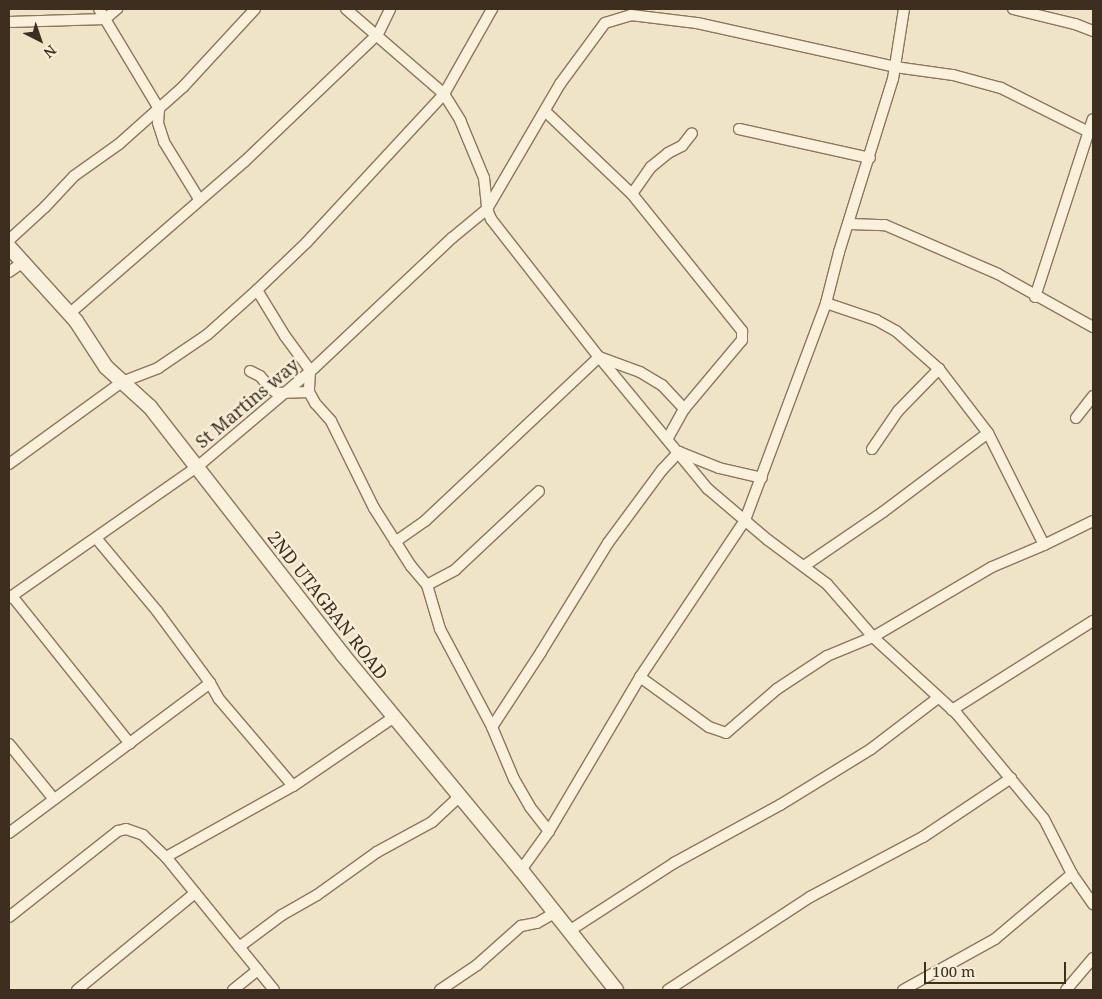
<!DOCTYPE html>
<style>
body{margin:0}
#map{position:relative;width:1102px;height:999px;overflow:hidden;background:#f0e4c8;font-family:"Noto Serif",serif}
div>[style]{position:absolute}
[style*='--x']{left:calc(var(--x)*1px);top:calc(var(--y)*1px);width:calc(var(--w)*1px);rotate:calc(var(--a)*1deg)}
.roads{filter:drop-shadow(1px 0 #8d765c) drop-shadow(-1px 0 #8d765c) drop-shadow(0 1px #8d765c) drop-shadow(0 -1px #8d765c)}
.street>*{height:10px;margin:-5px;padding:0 5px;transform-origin:5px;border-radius:5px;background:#faf1dc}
.secondary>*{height:14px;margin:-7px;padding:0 7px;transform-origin:7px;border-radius:7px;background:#faf1dc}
span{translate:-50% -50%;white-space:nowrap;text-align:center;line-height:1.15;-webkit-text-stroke:4.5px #f7eed8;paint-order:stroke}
.street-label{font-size:18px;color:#3d2e20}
.frame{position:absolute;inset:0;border:10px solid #3d2e20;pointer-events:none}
.north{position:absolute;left:15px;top:15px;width:50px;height:50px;-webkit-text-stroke:4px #f7eed8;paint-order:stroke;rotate:139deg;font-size:14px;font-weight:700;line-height:20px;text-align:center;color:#3d2e20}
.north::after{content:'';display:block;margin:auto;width:18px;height:22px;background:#3d2e20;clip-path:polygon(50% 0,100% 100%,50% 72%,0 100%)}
.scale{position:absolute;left:924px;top:962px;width:142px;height:22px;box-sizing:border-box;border:2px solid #3d2e20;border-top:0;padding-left:6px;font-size:15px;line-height:18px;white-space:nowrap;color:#3d2e20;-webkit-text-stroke:4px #f7eed8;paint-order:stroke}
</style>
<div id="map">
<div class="roads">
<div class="street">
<i style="--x:99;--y:9;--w:117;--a:59"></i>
<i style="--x:159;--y:109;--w:14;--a:94"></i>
<i style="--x:158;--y:123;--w:20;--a:72"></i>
<i style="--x:164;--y:142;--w:67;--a:58.4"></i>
<i style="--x:346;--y:9;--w:130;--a:40.9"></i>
<i style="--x:444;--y:94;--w:31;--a:58"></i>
<i style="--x:460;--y:120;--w:63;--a:67.5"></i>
<i style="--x:484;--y:178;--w:31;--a:84"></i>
<i style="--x:487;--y:209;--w:11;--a:68"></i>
<i style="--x:491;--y:219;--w:175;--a:52"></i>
<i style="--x:599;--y:357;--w:171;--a:50.5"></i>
<i style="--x:708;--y:489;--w:79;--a:40.4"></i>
<i style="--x:768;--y:540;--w:74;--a:36.7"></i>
<i style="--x:827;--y:584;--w:70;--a:49"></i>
<i style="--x:873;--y:637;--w:114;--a:42.5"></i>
<i style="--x:957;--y:714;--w:136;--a:50.4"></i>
<i style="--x:1044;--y:819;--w:62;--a:63"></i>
<i style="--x:1072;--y:874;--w:37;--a:55"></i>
<i style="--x:1013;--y:9;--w:64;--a:13.6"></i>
<i style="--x:1075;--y:24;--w:19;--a:21"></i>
<i style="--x:9;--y:22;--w:96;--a:-1.8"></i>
<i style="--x:105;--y:19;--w:16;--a:-40"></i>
<i style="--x:545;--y:111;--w:120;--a:43.7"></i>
<i style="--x:632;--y:194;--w:176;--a:51.2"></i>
<i style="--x:742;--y:331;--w:9;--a:90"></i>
<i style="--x:742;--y:340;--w:90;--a:130"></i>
<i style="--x:684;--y:409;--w:33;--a:119"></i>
<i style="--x:739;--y:129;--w:134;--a:12.5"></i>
<i style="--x:632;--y:194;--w:33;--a:-55"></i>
<i style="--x:651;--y:167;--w:22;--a:-39"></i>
<i style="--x:668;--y:153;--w:16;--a:-27"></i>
<i style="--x:682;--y:146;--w:16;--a:-52"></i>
<i style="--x:850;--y:224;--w:35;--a:2"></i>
<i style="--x:885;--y:225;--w:123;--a:23.4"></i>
<i style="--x:998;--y:274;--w:109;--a:29.2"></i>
<i style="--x:9;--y:240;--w:49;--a:-42.5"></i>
<i style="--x:45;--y:207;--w:42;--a:-46.9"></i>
<i style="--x:74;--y:176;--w:55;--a:-35.4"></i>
<i style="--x:119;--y:144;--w:86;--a:-41.7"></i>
<i style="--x:183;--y:87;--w:106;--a:-47.3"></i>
<i style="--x:9;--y:272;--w:16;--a:-35"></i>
<i style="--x:257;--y:290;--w:54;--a:58.7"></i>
<i style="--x:285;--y:336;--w:42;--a:53.7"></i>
<i style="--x:310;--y:370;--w:22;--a:93"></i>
<i style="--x:309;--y:392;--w:13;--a:61"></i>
<i style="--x:315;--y:403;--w:24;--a:48"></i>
<i style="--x:331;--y:421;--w:97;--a:63.7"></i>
<i style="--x:374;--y:508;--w:69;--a:57.5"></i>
<i style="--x:411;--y:566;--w:25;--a:50"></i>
<i style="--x:427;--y:585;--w:46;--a:73.5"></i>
<i style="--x:440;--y:629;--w:111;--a:62"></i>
<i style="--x:492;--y:727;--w:56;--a:67.1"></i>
<i style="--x:514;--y:779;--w:32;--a:60"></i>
<i style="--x:530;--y:807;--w:31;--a:52"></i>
<i style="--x:1035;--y:297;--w:187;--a:-72"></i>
<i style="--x:826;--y:303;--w:53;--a:18.8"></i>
<i style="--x:876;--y:320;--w:23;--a:29"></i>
<i style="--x:896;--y:331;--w:57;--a:41.5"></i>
<i style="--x:939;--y:369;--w:81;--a:52.6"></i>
<i style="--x:988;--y:433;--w:125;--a:63.4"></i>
<i style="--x:69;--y:314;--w:232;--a:-41"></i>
<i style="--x:244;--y:162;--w:185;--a:-43.7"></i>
<i style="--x:378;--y:34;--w:28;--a:-64"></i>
<i style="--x:250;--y:371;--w:11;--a:27"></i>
<i style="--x:260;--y:376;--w:17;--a:50"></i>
<i style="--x:271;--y:389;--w:7;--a:34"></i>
<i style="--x:277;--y:393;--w:32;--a:-2"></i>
<i style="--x:1076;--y:418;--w:28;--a:-52"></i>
<i style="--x:872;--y:449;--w:46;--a:-55.6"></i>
<i style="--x:898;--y:411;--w:59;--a:-45.7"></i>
<i style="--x:9;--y:464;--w:140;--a:-36"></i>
<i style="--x:122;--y:382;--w:39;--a:-21"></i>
<i style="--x:158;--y:368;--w:60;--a:-34.2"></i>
<i style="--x:208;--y:334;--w:66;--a:-41.9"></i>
<i style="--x:257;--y:290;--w:69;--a:-43.8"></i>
<i style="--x:307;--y:242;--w:202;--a:-47.2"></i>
<i style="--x:444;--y:94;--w:98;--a:-60.5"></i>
<i style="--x:96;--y:538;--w:95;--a:50.1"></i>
<i style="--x:157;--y:611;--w:89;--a:53.6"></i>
<i style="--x:395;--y:542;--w:37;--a:-35"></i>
<i style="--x:425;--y:521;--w:239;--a:-43.3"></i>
<i style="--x:599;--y:357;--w:44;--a:20.1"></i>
<i style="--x:640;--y:372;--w:26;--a:31"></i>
<i style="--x:662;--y:385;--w:33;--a:47"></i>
<i style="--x:804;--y:566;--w:96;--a:-34.4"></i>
<i style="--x:883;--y:512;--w:131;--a:-37"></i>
<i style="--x:427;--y:585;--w:32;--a:-28"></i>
<i style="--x:455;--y:570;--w:115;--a:-43.2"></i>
<i style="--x:12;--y:596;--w:189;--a:51.4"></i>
<i style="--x:9;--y:598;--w:229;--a:-34.9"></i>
<i style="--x:197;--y:467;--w:153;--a:-40.2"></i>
<i style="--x:314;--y:368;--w:190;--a:-43.3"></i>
<i style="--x:452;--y:238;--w:45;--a:-39.6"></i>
<i style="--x:487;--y:209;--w:145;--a:-59.7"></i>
<i style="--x:560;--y:84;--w:76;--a:-53.6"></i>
<i style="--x:605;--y:23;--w:27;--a:-17"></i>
<i style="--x:631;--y:15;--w:66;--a:6.9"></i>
<i style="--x:697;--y:23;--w:203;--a:12.5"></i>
<i style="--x:895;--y:67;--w:59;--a:7.9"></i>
<i style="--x:953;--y:75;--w:50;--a:15.2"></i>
<i style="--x:1001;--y:88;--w:98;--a:26.6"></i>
<i style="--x:640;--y:677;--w:85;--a:35.9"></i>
<i style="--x:709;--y:727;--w:18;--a:19"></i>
<i style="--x:726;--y:733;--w:67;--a:-40.8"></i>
<i style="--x:777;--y:689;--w:60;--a:-33.4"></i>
<i style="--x:827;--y:656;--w:50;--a:-22.4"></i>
<i style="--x:873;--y:637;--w:138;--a:-30.5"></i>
<i style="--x:992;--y:567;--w:56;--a:-22.9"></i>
<i style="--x:1044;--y:545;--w:55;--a:-26.1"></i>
<i style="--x:952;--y:710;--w:167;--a:-32.3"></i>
<i style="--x:492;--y:727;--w:90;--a:-56.8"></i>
<i style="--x:541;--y:652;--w:128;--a:-58.4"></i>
<i style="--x:608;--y:543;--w:91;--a:-53.5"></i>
<i style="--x:662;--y:470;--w:25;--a:-47"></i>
<i style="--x:679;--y:452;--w:43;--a:21.8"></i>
<i style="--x:719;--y:468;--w:44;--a:13.1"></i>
<i style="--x:9;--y:744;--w:70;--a:50.8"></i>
<i style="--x:9;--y:833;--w:251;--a:-36.7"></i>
<i style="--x:210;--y:683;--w:18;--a:61"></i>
<i style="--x:219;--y:699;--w:114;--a:49.6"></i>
<i style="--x:166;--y:857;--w:145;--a:-29.2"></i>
<i style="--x:293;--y:786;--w:122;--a:-34.3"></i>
<i style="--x:521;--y:870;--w:48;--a:-54.3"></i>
<i style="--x:549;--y:831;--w:179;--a:-59.4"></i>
<i style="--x:640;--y:677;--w:189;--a:-56.2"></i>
<i style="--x:745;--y:520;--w:232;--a:-69.5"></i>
<i style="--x:826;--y:303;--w:53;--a:-75.7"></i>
<i style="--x:839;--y:252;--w:181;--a:-72.7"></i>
<i style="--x:893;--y:79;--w:71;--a:-81.1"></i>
<i style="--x:9;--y:917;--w:139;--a:-38.3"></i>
<i style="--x:118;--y:831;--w:8;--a:-14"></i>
<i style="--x:126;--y:829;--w:18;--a:19"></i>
<i style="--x:143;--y:835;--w:32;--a:44"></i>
<i style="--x:166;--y:857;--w:171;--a:50.9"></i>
<i style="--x:569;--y:931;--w:125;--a:-32.9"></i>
<i style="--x:674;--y:863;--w:121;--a:-28.7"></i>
<i style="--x:780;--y:805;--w:107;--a:-31.6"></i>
<i style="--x:871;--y:749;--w:84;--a:-37.3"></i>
<i style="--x:239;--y:947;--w:54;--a:-36.7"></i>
<i style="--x:282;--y:915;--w:40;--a:-29.7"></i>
<i style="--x:317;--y:895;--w:74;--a:-35.6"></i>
<i style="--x:377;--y:852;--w:63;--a:-28.6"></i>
<i style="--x:432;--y:822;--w:37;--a:-43"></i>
<i style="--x:77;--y:990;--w:153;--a:-39.4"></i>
<i style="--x:233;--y:990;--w:32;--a:-39"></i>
<i style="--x:440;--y:990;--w:45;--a:-34"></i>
<i style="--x:477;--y:965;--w:59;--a:-41.6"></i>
<i style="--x:521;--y:926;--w:16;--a:-11"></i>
<i style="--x:537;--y:923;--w:20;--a:-30"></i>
<i style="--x:668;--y:990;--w:170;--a:-33.2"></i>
<i style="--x:810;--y:897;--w:128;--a:-28"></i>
<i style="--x:923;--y:837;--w:106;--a:-33.8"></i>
<i style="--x:903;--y:990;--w:105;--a:-29"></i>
<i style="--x:995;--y:939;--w:101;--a:-40.2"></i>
<i style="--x:1066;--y:990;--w:42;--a:-49.8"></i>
</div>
<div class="secondary">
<i style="--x:9;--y:247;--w:100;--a:47.8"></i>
<i style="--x:76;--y:321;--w:55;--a:56.9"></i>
<i style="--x:106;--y:367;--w:59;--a:42.3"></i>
<i style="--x:150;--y:407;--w:314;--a:52.1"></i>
<i style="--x:343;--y:655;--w:279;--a:50.4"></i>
<i style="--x:521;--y:870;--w:153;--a:51.6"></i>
</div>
</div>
<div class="street-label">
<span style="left:247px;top:403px;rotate:-40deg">St Martins way</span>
<span style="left:328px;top:605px;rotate:52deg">2ND UTAGBAN ROAD</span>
</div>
<div class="frame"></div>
<div class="north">N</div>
<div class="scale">100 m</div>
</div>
